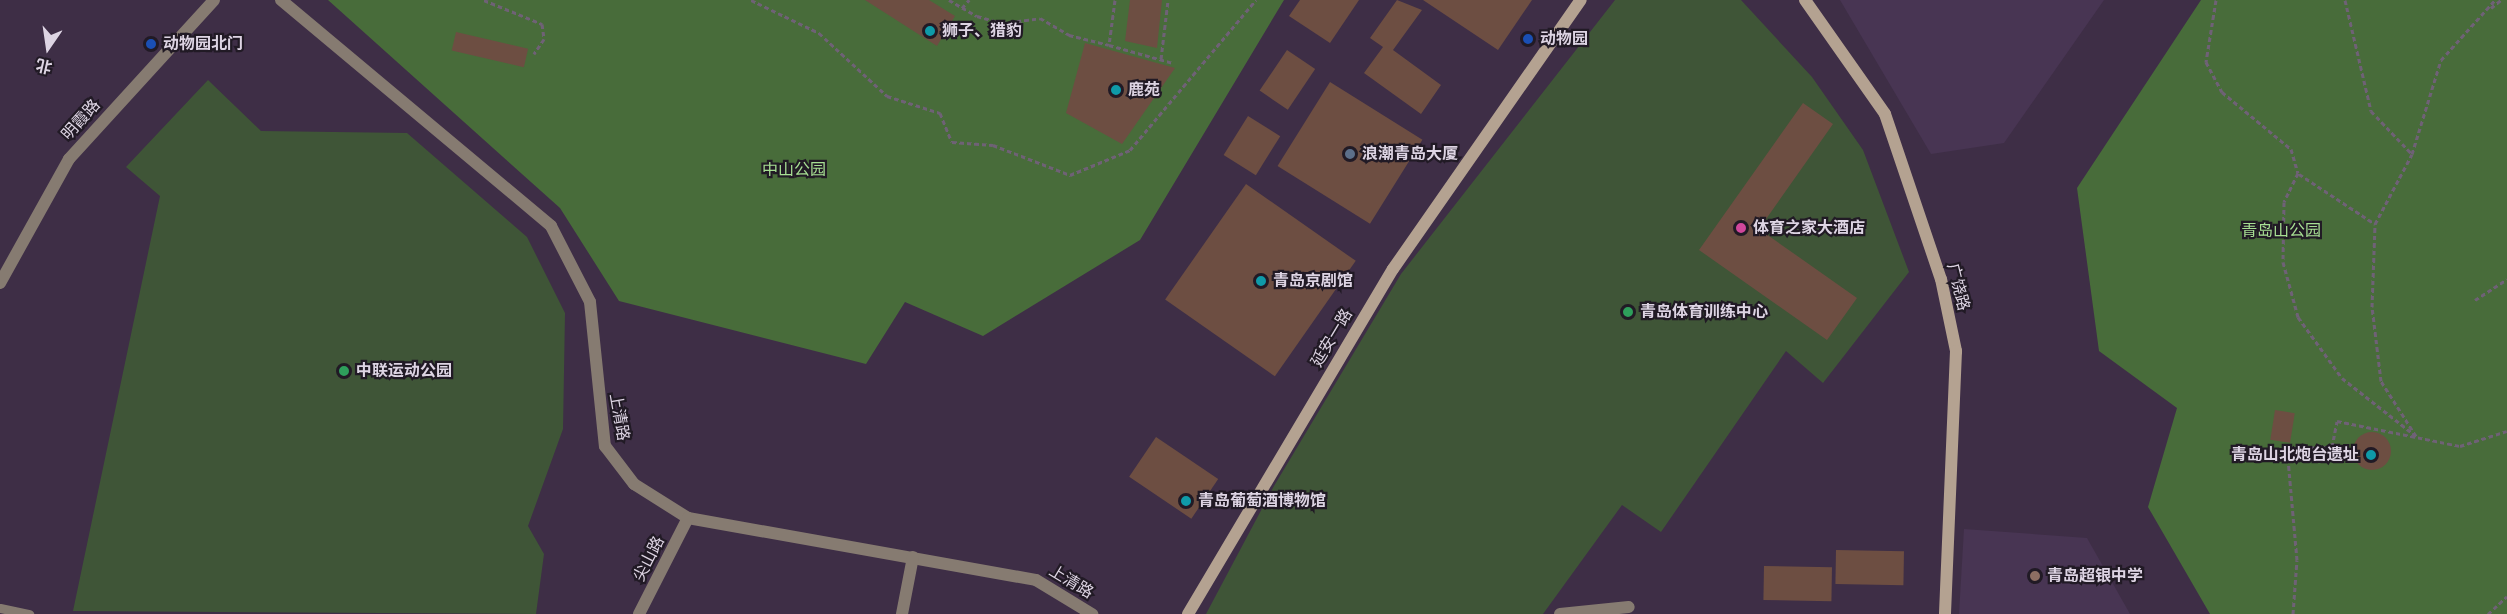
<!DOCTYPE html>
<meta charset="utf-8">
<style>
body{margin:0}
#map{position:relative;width:2507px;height:614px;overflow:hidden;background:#3e2e46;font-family:Helvetica,"Noto Sans SC",sans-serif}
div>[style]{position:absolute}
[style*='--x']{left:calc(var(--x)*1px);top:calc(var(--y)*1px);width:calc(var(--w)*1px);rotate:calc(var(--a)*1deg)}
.built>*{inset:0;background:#483553}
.green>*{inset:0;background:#3f5537}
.forest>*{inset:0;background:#486c3a}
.building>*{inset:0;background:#6d4e42;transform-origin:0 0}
.round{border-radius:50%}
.path>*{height:3px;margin-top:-1.5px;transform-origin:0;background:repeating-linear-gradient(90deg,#6f6176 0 4.5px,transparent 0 7.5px)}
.lane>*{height:9px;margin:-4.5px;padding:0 4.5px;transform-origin:4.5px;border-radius:4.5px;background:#867b71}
.street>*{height:12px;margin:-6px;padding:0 6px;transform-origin:6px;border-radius:6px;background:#867b71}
.secondary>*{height:12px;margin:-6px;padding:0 6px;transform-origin:6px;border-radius:6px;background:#b4a291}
.dots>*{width:16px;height:16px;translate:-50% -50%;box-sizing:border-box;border:3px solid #211a25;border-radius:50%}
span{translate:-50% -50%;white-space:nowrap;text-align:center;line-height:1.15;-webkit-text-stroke:4.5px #211a25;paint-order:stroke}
.poi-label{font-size:16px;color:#ddd4e3;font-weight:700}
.left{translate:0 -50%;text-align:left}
.right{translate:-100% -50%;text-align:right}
.street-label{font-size:16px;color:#ddd4e3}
.park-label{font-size:16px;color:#a7df93}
.north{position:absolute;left:18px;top:18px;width:60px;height:60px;-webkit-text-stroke:4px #211a25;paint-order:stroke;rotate:193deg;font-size:16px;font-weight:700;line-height:24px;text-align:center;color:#ddd4e3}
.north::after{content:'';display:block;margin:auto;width:21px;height:27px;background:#ddd4e3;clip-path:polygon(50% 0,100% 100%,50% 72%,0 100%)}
</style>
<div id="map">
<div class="built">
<i style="clip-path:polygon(1840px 0,2104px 0,2004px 143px,1931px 154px)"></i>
<i style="clip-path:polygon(1964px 529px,2087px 538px,2130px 614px,1959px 614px)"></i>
</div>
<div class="green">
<i style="clip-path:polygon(1615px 0,1741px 0,1812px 77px,1863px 150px,1909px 272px,1823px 383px,1786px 351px,1661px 532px,1622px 505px,1543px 614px,1206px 614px,1274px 486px,1401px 274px)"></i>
<i style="clip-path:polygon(208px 80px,261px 131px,407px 133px,527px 237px,565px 313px,563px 429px,528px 526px,544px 554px,536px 614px,73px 611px,160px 196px,126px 167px)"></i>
</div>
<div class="forest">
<i style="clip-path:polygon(328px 0,1284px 0,1140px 240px,983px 336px,905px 302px,866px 364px,619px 301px,560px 208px)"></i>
<i style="clip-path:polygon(2201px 0,2507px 0,2507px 614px,2210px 614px,2148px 507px,2177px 408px,2099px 351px,2077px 188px)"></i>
</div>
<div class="building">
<i style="clip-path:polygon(865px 0,929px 0,955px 16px,937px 46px)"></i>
<i style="clip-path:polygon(1130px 0,1162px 0,1157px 48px,1125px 41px)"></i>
<i style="clip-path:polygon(1300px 0,1359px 0,1330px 43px,1289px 16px)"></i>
<i style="clip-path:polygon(1397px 0,1422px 10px,1393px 50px,1441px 85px,1421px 114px,1364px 73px,1383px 47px,1370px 38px)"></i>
<i style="clip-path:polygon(1423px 0,1532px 0,1498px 50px)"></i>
<i style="left:456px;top:32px;width:74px;height:19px;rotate:13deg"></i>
<i style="clip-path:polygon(1085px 43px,1175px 68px,1122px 144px,1066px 113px)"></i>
<i style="left:1287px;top:50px;width:34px;height:49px;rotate:34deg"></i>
<i style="left:1330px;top:82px;width:109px;height:99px;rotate:32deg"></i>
<i style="clip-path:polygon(1803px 103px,1833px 124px,1759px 229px,1857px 298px,1827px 340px,1699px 250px)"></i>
<i style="left:1248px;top:116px;width:38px;height:46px;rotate:32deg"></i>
<i style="left:1246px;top:184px;width:134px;height:141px;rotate:35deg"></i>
<i style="left:2275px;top:410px;width:20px;height:30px;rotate:9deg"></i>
<i class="round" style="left:2353px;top:432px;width:38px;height:38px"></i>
<i style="left:1156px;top:437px;width:75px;height:48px;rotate:34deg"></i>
<i style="left:1836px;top:550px;width:68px;height:34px;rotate:1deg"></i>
<i style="left:1764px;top:566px;width:68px;height:34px;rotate:1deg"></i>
</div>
<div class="path">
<i style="--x:484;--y:0;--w:63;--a:22.5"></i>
<i style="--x:542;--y:24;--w:15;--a:82"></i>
<i style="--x:544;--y:39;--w:18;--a:124"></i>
<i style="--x:751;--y:0;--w:76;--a:25.9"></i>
<i style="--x:819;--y:33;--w:93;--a:42.8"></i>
<i style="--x:887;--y:96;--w:56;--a:17.8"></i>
<i style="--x:940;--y:113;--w:31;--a:68"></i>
<i style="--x:952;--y:142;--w:41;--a:4.2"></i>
<i style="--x:993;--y:145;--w:83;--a:21.3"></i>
<i style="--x:1070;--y:175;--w:65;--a:-22.6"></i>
<i style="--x:1130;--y:150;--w:196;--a:-50"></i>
<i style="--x:949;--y:0;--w:32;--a:30"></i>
<i style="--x:977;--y:16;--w:26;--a:16"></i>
<i style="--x:1002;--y:23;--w:38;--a:-7"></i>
<i style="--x:1040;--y:18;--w:34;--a:30"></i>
<i style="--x:1069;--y:35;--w:41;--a:14"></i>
<i style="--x:1115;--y:0;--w:45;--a:97.6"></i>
<i style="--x:1109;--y:45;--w:66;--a:15.7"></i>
<i style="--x:2216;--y:0;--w:63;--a:99.2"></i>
<i style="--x:2206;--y:62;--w:34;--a:62"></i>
<i style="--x:2222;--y:92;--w:89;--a:39.6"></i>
<i style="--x:2291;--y:149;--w:25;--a:74"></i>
<i style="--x:2298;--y:173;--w:32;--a:116"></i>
<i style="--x:2284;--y:202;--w:60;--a:91"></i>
<i style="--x:2283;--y:262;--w:57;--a:74.7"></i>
<i style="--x:2298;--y:317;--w:75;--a:54.2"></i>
<i style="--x:2342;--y:378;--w:94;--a:38.1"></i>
<i style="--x:2416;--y:436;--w:65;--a:-122.5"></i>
<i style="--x:2381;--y:381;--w:75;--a:-96.9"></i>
<i style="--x:2372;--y:307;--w:83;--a:-87.9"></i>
<i style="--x:2375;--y:224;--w:79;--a:-62.1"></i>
<i style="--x:2412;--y:154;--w:98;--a:-72.9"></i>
<i style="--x:2441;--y:60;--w:81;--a:-48"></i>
<i style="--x:2345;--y:0;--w:114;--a:76.8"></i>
<i style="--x:2371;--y:111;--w:59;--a:46.4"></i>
<i style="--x:962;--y:8;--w:11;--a:-49"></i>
<i style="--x:2491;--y:8;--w:13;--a:-39"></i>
<i style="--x:1161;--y:59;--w:59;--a:-83.2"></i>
<i style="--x:2299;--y:174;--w:91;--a:33.3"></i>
<i style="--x:2475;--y:300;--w:38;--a:-33"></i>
<i style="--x:2293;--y:614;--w:54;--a:-85.8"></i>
<i style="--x:2297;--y:560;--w:112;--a:-95.1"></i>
<i style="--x:2287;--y:448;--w:45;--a:-1.3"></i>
<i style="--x:2332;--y:447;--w:26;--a:-79"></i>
<i style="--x:2337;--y:421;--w:126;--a:11.5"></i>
<i style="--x:2460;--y:446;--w:49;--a:-17.7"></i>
<i style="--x:2488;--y:614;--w:26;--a:-43"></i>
</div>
<div class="lane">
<i style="--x:0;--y:608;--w:30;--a:12"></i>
</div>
<div class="street">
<i style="--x:281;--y:0;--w:352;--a:39.9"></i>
<i style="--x:551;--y:226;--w:85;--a:62.8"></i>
<i style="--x:590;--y:302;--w:145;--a:84.1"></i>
<i style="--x:605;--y:446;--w:48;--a:52.7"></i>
<i style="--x:634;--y:484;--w:64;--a:32.2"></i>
<i style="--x:688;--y:518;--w:353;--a:10.1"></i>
<i style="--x:1036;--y:580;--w:66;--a:31.3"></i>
<i style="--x:0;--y:283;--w:142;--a:-60.9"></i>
<i style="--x:69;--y:159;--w:215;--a:-47.6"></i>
<i style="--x:639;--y:614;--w:108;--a:-63"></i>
<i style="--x:902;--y:614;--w:58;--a:-79.1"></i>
<i style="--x:1560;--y:614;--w:69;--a:-5.8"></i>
</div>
<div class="secondary">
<i style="--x:1805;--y:0;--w:139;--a:54.9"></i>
<i style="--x:1885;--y:114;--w:174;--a:71.3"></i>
<i style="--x:1941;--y:279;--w:74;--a:78.2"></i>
<i style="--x:1956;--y:351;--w:263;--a:92.4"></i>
<i style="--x:1188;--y:614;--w:401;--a:-59.3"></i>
<i style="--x:1393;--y:269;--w:328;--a:-55.1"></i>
</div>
<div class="dots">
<i style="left:930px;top:31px;background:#0f9aa8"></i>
<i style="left:1528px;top:39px;background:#1a4fb4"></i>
<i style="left:151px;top:44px;background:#1a4fb4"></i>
<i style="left:1116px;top:90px;background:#0f9aa8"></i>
<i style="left:1350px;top:154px;background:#5c6f8a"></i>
<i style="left:1741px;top:228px;background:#d1479c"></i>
<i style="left:1261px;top:281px;background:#0f9aa8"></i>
<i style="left:1628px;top:312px;background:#2e9e5b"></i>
<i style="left:344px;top:371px;background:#2e9e5b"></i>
<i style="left:2371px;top:455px;background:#0f9aa8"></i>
<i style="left:1186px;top:501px;background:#0f9aa8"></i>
<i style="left:2035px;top:576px;background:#8d6e63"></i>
</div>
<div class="poi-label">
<span class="left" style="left:942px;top:31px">狮子、猎豹</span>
<span class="left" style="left:1540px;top:39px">动物园</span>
<span class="left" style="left:163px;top:44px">动物园北门</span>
<span class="left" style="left:1128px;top:90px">鹿苑</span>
<span class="left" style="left:1362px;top:154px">浪潮青岛大厦</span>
<span class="left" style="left:1753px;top:228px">体育之家大酒店</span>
<span class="left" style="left:1273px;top:281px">青岛京剧馆</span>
<span class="left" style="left:1640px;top:312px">青岛体育训练中心</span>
<span class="left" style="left:356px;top:371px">中联运动公园</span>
<span class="right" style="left:2359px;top:455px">青岛山北炮台遗址</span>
<span class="left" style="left:1198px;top:501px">青岛葡萄酒博物馆</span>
<span class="left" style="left:2047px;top:576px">青岛超银中学</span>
</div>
<div class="street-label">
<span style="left:81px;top:120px;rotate:-48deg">明霞路</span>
<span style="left:1958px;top:287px;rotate:76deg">广饶路</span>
<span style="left:1332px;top:338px;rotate:-59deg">延安一路</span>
<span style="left:619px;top:417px;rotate:80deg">上清路</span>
<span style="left:649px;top:559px;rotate:-63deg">尖山路</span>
<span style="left:1071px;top:582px;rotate:31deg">上清路</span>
</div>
<div class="park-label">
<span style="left:794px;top:170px">中山公园</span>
<span style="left:2281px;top:231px">青岛山公园</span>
</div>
<div class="north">北</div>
</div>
